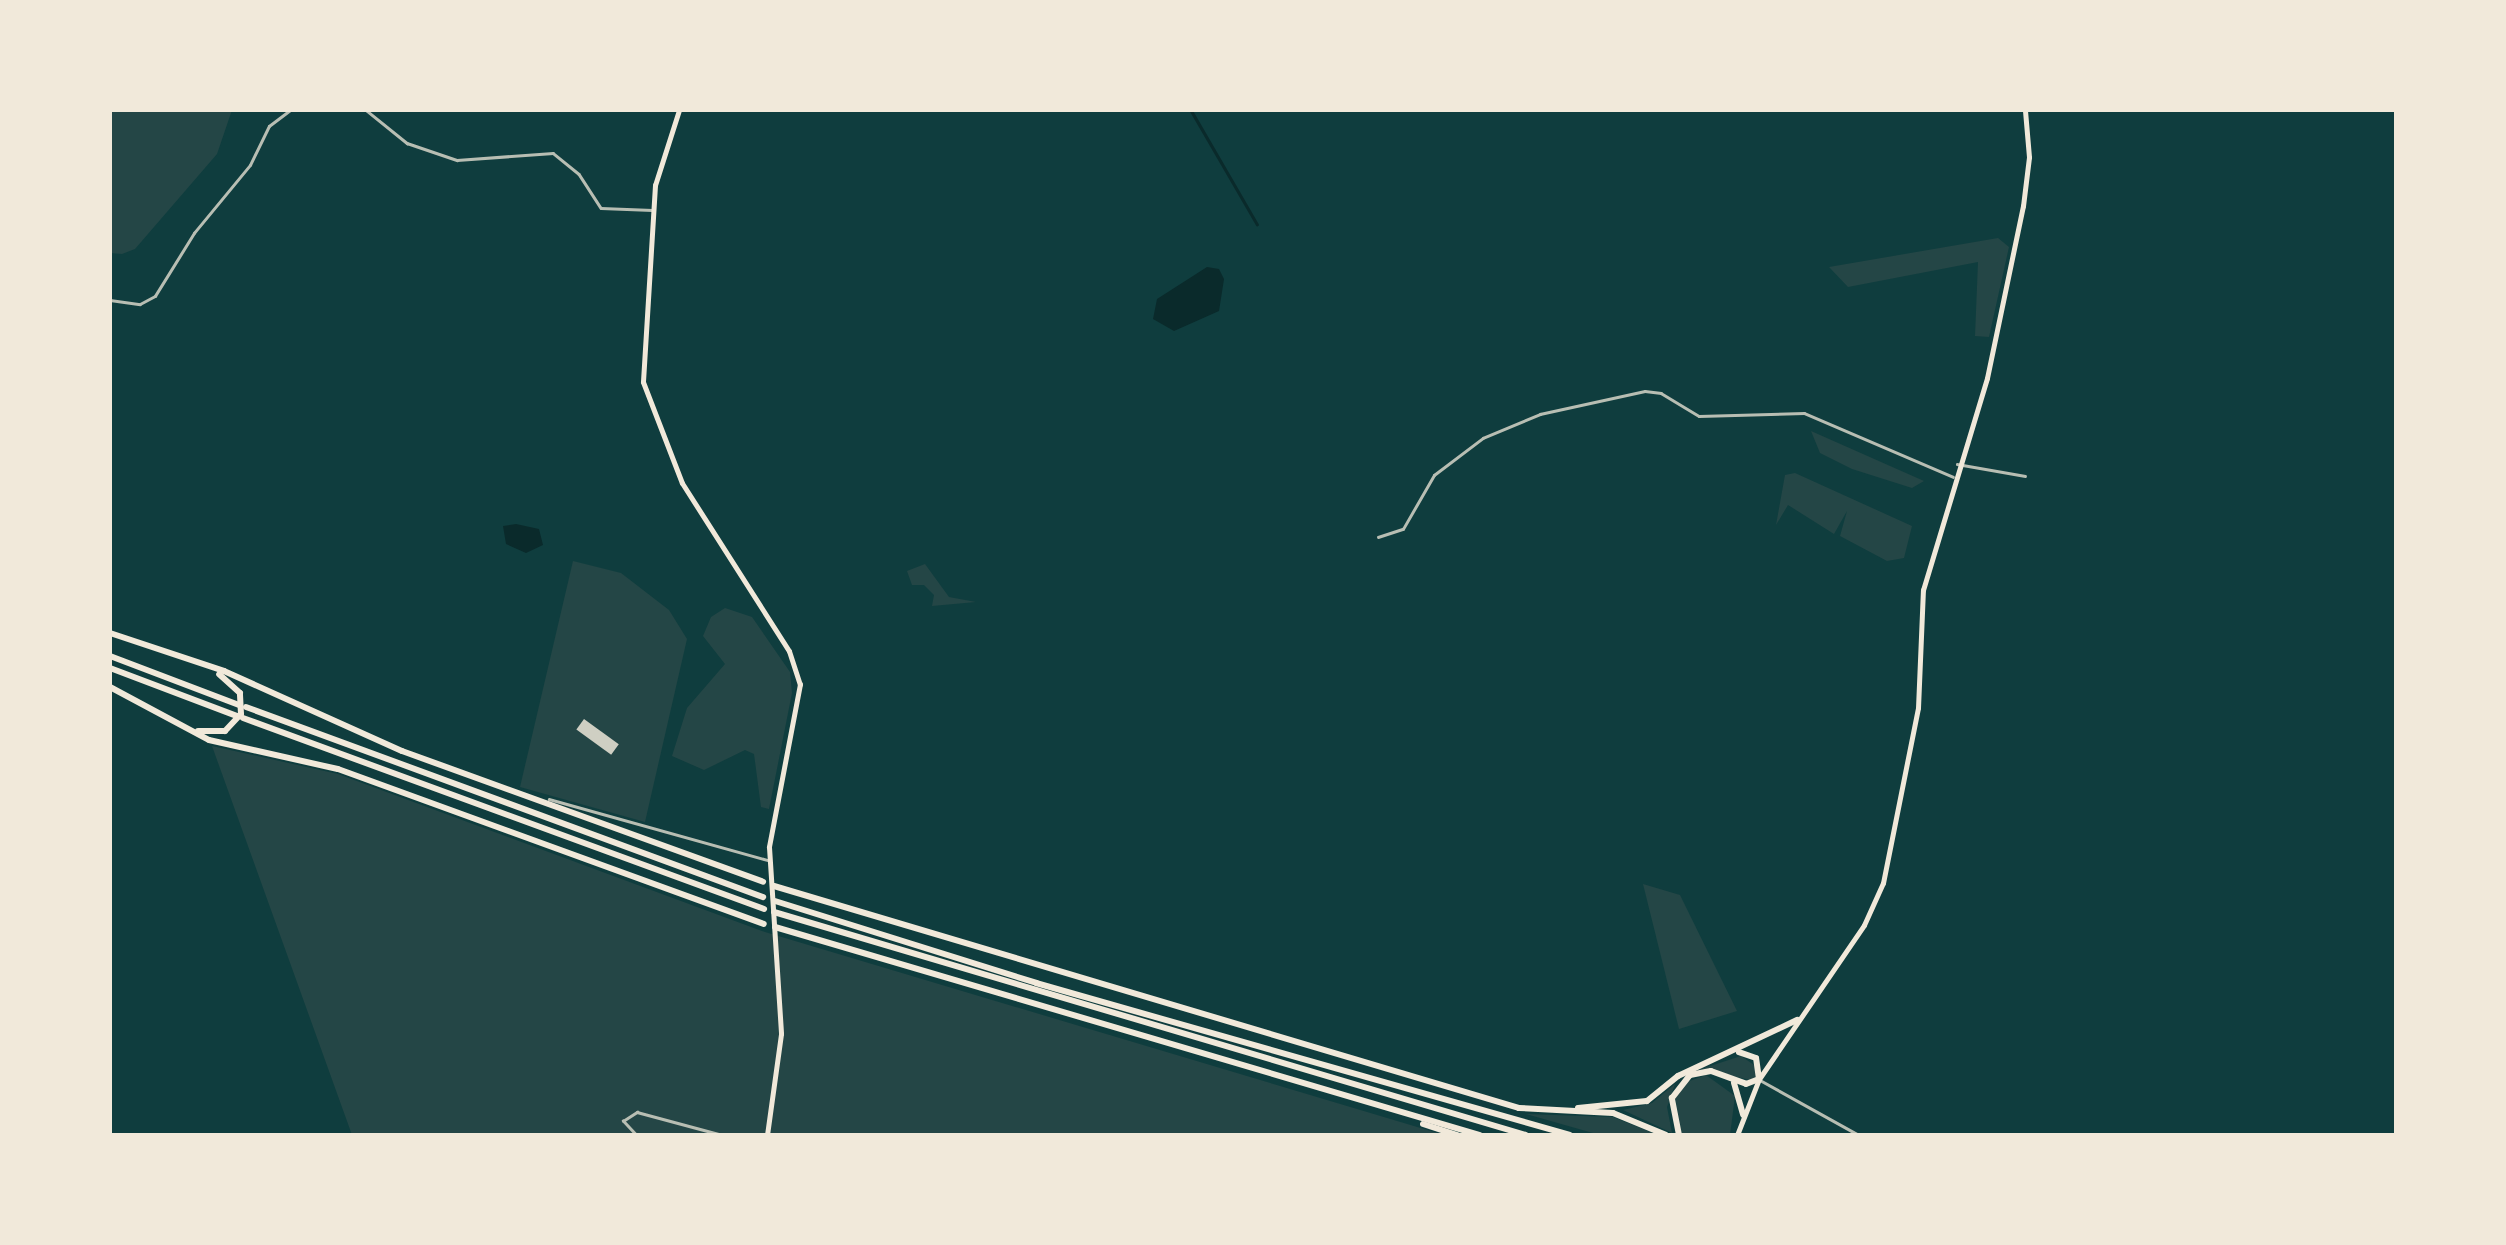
<!DOCTYPE html>
<style>
body{margin:0}
#map{position:relative;width:2506px;height:1245px;overflow:hidden;background:#0f3d3e;font-family:"PT Sans",sans-serif}
div>[style]{position:absolute}
[style*='--x']{left:calc(var(--x)*1px);top:calc(var(--y)*1px);width:calc(var(--w)*1px);rotate:calc(var(--a)*1deg)}
.green>*{inset:0;background:#244646}
.water>*{inset:0;background:#0a2a2b}
.stream>*{height:2.5px;margin:-1.25px;padding:0 1.25px;transform-origin:1.25px;border-radius:1.25px;background:#0a2a2b}
.building>*{inset:0;background:#cfcfc3;transform-origin:0 0}
.minor>*{height:2.5px;margin:-1.25px;padding:0 1.25px;transform-origin:1.25px;border-radius:1.25px;background:#b8beb3}
.secondary>*{height:5px;margin:-2.5px;padding:0 2.5px;transform-origin:2.5px;border-radius:2.5px;background:#f1e9da}
.motorway>*{height:6px;margin:-3px;padding:0 3px;transform-origin:3px;border-radius:3px;background:#f1e9da}
span{translate:-50% -50%;white-space:nowrap;text-align:center;line-height:1.15;-webkit-text-stroke:10px #f1e9da;paint-order:stroke}
.frame{position:absolute;inset:0;border:112px solid #f1e9da;pointer-events:none}
</style>
<div id="map">
<div class="green">
<i style="clip-path:polygon(110px 110px,232px 110px,217px 154px,135px 249px,122px 254px,110px 253px)"></i>
<i style="clip-path:polygon(1998px 238px,2009px 247px,1989px 337px,1975px 336px,1978px 262px,1848px 287px,1829px 267px)"></i>
<i style="clip-path:polygon(1811px 431px,1924px 481px,1912px 488px,1852px 469px,1820px 453px)"></i>
<i style="clip-path:polygon(1795px 473px,1912px 526px,1904px 558px,1887px 561px,1840px 536px,1847px 511px,1834px 534px,1788px 505px,1776px 525px,1785px 475px)"></i>
<i style="clip-path:polygon(573px 561px,621px 573px,669px 610px,687px 639px,645px 822px,520px 787px)"></i>
<i style="clip-path:polygon(925px 564px,949px 597px,976px 602px,932px 606px,934px 595px,924px 585px,912px 585px,907px 571px)"></i>
<i style="clip-path:polygon(725px 608px,752px 617px,790px 672px,792px 693px,769px 809px,761px 807px,754px 754px,745px 750px,704px 770px,672px 756px,687px 708px,725px 664px,703px 636px,711px 617px)"></i>
<i style="clip-path:polygon(212px 746px,338px 774px,765px 932px,1444px 1135px,352px 1135px)"></i>
<i style="clip-path:polygon(1643px 884px,1680px 895px,1737px 1011px,1679px 1029px)"></i>
<i style="clip-path:polygon(1741px 1056px,1757px 1067px,1755px 1081px,1701px 1069px)"></i>
<i style="clip-path:polygon(1706px 1075px,1735px 1096px,1730px 1135px,1682px 1135px,1675px 1097px,1684px 1083px)"></i>
<i style="clip-path:polygon(1675px 1084px,1667px 1107px,1672px 1133px,1623px 1110px,1652px 1103px)"></i>
<i style="clip-path:polygon(1526px 1114px,1613px 1117px,1658px 1135px,1600px 1135px)"></i>
</div>
<div class="water">
<i style="clip-path:polygon(1207px 267px,1219px 269px,1224px 279px,1219px 311px,1174px 331px,1153px 319px,1157px 299px)"></i>
<i style="clip-path:polygon(516px 524px,539px 529px,543px 545px,526px 553px,506px 544px,503px 526px)"></i>
</div>
<div class="stream">
<i style="--x:1191;--y:110;--w:132;--a:59.9"></i>
</div>
<div class="building">
<i style="left:584px;top:719px;width:43px;height:13px;rotate:36deg"></i>
</div>
<div class="minor">
<i style="--x:366;--y:110;--w:53;--a:38.8"></i>
<i style="--x:407;--y:143;--w:53;--a:18.8"></i>
<i style="--x:457;--y:160;--w:96;--a:-4.2"></i>
<i style="--x:553;--y:153;--w:33;--a:39"></i>
<i style="--x:579;--y:174;--w:40;--a:57.1"></i>
<i style="--x:601;--y:208;--w:51;--a:2.2"></i>
<i style="--x:110;--y:300;--w:30;--a:8"></i>
<i style="--x:140;--y:304;--w:17;--a:-28"></i>
<i style="--x:155;--y:296;--w:74;--a:-58.2"></i>
<i style="--x:194;--y:233;--w:88;--a:-50.5"></i>
<i style="--x:250;--y:165;--w:43;--a:-64"></i>
<i style="--x:269;--y:126;--w:26;--a:-37"></i>
<i style="--x:1957;--y:464;--w:69;--a:10"></i>
<i style="--x:1378;--y:537;--w:26;--a:-18"></i>
<i style="--x:1403;--y:529;--w:62;--a:-60.1"></i>
<i style="--x:1434;--y:475;--w:61;--a:-37.1"></i>
<i style="--x:1483;--y:438;--w:62;--a:-22.8"></i>
<i style="--x:1540;--y:414;--w:107;--a:-12.4"></i>
<i style="--x:1645;--y:391;--w:16;--a:7"></i>
<i style="--x:1661;--y:393;--w:44;--a:31.2"></i>
<i style="--x:1699;--y:416;--w:105;--a:-1.6"></i>
<i style="--x:1804;--y:413;--w:162;--a:23.2"></i>
<i style="--x:549;--y:799;--w:226;--a:15.6"></i>
<i style="--x:1760;--y:1080;--w:113;--a:29.1"></i>
<i style="--x:636;--y:1135;--w:19;--a:-133"></i>
<i style="--x:623;--y:1121;--w:17;--a:-33"></i>
<i style="--x:637;--y:1112;--w:88;--a:15.1"></i>
</div>
<div class="secondary">
<i style="--x:679;--y:110;--w:79;--a:107.7"></i>
<i style="--x:655;--y:185;--w:197;--a:93.5"></i>
<i style="--x:643;--y:382;--w:108;--a:68.9"></i>
<i style="--x:682;--y:483;--w:199;--a:57.5"></i>
<i style="--x:789;--y:651;--w:35;--a:72"></i>
<i style="--x:800;--y:684;--w:166;--a:100.8"></i>
<i style="--x:769;--y:847;--w:187;--a:86.3"></i>
<i style="--x:781;--y:1034;--w:102;--a:97.9"></i>
<i style="--x:1737;--y:1135;--w:60;--a:-68.6"></i>
<i style="--x:1759;--y:1079;--w:186;--a:-55.7"></i>
<i style="--x:1864;--y:925;--w:46;--a:-65.7"></i>
<i style="--x:1883;--y:883;--w:178;--a:-78.7"></i>
<i style="--x:1918;--y:708;--w:118;--a:-87.6"></i>
<i style="--x:1923;--y:590;--w:221;--a:-73.2"></i>
<i style="--x:1987;--y:378;--w:176;--a:-78.2"></i>
<i style="--x:2023;--y:206;--w:49;--a:-83"></i>
<i style="--x:2029;--y:157;--w:47;--a:-94.9"></i>
</div>
<div class="motorway">
<i style="--x:110;--y:633;--w:120;--a:18.4"></i>
<i style="--x:224;--y:671;--w:195;--a:24.2"></i>
<i style="--x:402;--y:751;--w:384;--a:19.9"></i>
<i style="--x:110;--y:656;--w:138;--a:20.8"></i>
<i style="--x:110;--y:668;--w:136;--a:20.7"></i>
<i style="--x:110;--y:687;--w:112;--a:28.2"></i>
<i style="--x:209;--y:740;--w:132;--a:12.7"></i>
<i style="--x:338;--y:769;--w:453;--a:20"></i>
<i style="--x:246;--y:707;--w:551;--a:20.18"></i>
<i style="--x:243;--y:718;--w:555;--a:20.13"></i>
<i style="--x:198;--y:731;--w:27;--a:0"></i>
<i style="--x:225;--y:731;--w:23;--a:-47"></i>
<i style="--x:241;--y:714;--w:21;--a:-93"></i>
<i style="--x:240;--y:693;--w:28;--a:-138"></i>
<i style="--x:774;--y:886;--w:777;--a:16.59"></i>
<i style="--x:1519;--y:1108;--w:94;--a:3"></i>
<i style="--x:1613;--y:1113;--w:57;--a:22.5"></i>
<i style="--x:775;--y:901;--w:274;--a:17.4"></i>
<i style="--x:1036;--y:983;--w:555;--a:15.89"></i>
<i style="--x:774;--y:912;--w:784;--a:16.52"></i>
<i style="--x:775;--y:927;--w:735;--a:16.44"></i>
<i style="--x:1734;--y:1083;--w:33;--a:74"></i>
<i style="--x:1578;--y:1108;--w:69;--a:-5.8"></i>
<i style="--x:1647;--y:1101;--w:40;--a:-39"></i>
<i style="--x:1678;--y:1076;--w:132;--a:-25.2"></i>
<i style="--x:1423;--y:1124;--w:36;--a:18"></i>
<i style="--x:1679;--y:1135;--w:38;--a:-101"></i>
<i style="--x:1672;--y:1098;--w:29;--a:-52"></i>
<i style="--x:1690;--y:1075;--w:21;--a:-11"></i>
<i style="--x:1711;--y:1071;--w:37;--a:20"></i>
<i style="--x:1746;--y:1084;--w:14;--a:-21"></i>
<i style="--x:1759;--y:1079;--w:21;--a:-98"></i>
<i style="--x:1756;--y:1058;--w:18;--a:-161"></i>
</div>
<div class="frame"></div>
</div>
